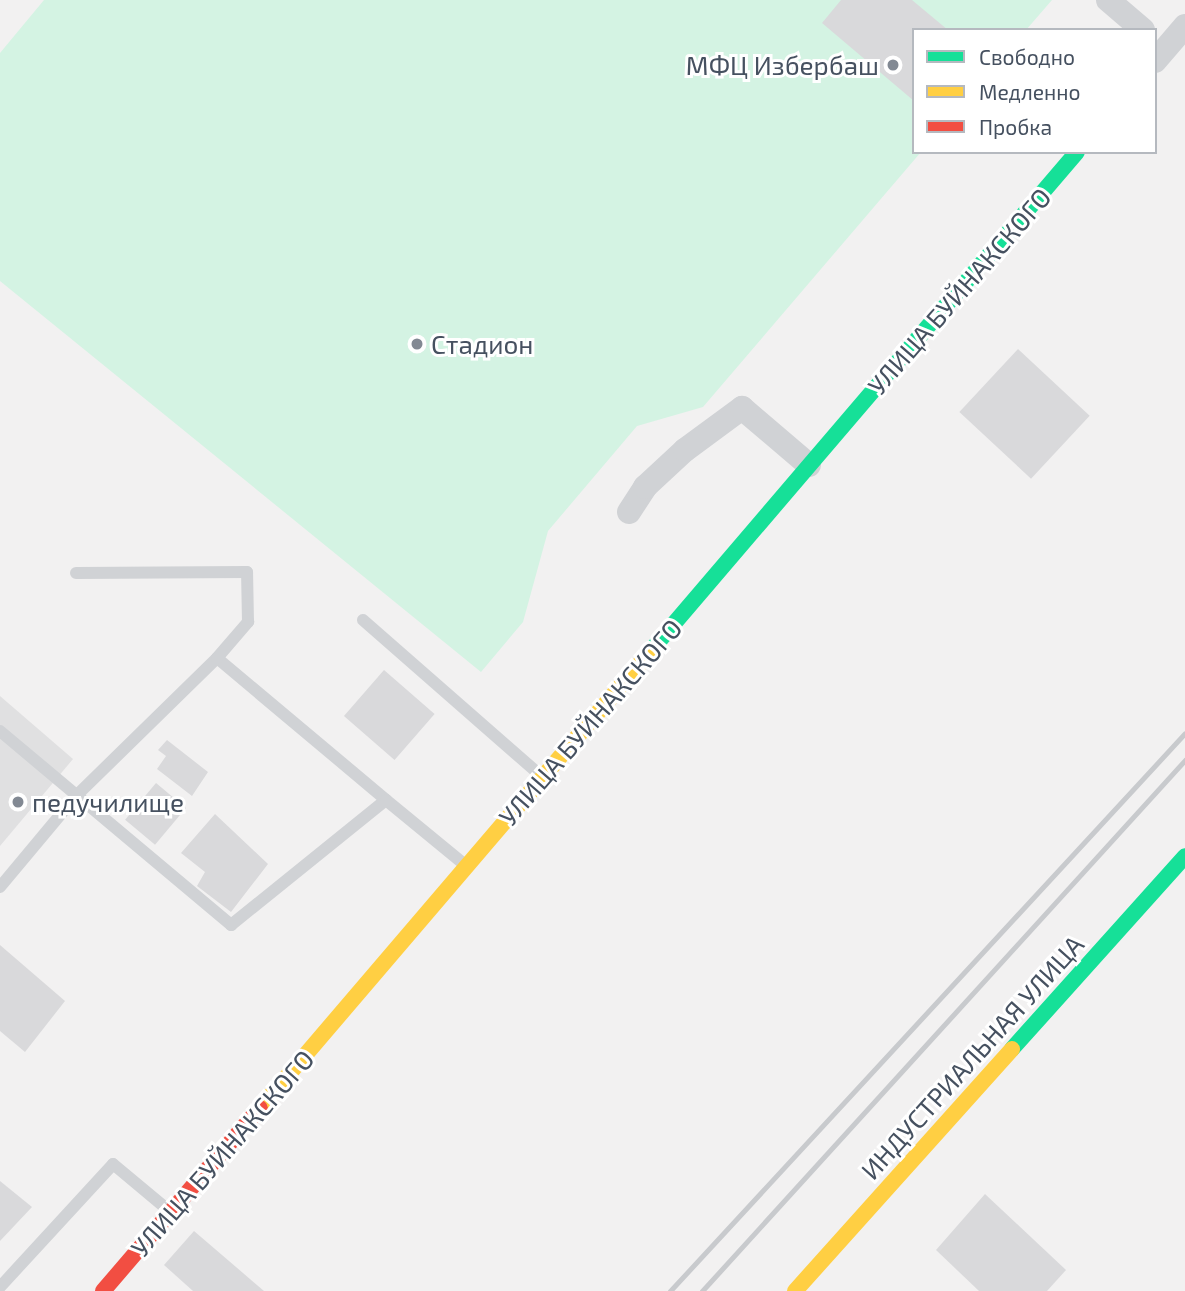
<!DOCTYPE html>
<meta charset="utf-8">
<style>
body{margin:0}
#map{position:relative;width:1185px;height:1291px;overflow:hidden;background:#f2f1f1;font-family:"Exo 2",sans-serif}
div>[style]{position:absolute}
[style*='--x']{left:calc(var(--x)*1px);top:calc(var(--y)*1px);width:calc(var(--w)*1px);rotate:calc(var(--a)*1deg)}
.education>*{inset:0;background:#e0e0e1}
.green>*{inset:0;background:#d4f3e3}
.building>*{inset:0;background:#d9d9db;transform-origin:0 0}
.lane>*{height:12px;margin:-6px;padding:0 6px;transform-origin:6px;border-radius:6px;background:#d0d2d5}
.street>*{height:24px;margin:-12px;padding:0 12px;transform-origin:12px;border-radius:12px;background:#d0d2d5}
.fast>*{height:16px;margin:-8px;padding:0 8px;transform-origin:8px;border-radius:8px;background:#16e098}
.slow>*{height:16px;margin:-8px;padding:0 8px;transform-origin:8px;border-radius:8px;background:#ffcf43}
.jam>*{height:16px;margin:-8px;padding:0 8px;transform-origin:8px;border-radius:8px;background:#f24e42}
.rail>*{height:5px;margin:-2.5px;padding:0 2.5px;transform-origin:2.5px;border-radius:2.5px;background:#c8cacd}
.dots>*{width:19px;height:19px;translate:-50% -50%;box-sizing:border-box;border:4px solid #fff;border-radius:50%}
span{translate:-50% -50%;white-space:nowrap;text-align:center;line-height:1.15;-webkit-text-stroke:6px #fff;paint-order:stroke}
.poi-label{font-size:26px;color:#465160}
.right{translate:-100% -50%;text-align:right}
.left{translate:0 -50%;text-align:left}
.street-label{font-size:26px;color:#465160}
.legend{position:absolute;left:912px;top:28px;width:245px;height:126px;box-sizing:border-box;background:#fff;border:2px solid #b5b9bf;margin:0;padding:9px 12px;list-style:none;font-size:21px;color:#465160}
.legend li{display:flex;align-items:center;gap:14px;height:35px}
.legend b{width:35px;border:2px solid #b5b9bf}
</style>
<div id="map">
<div class="education">
<i style="clip-path:polygon(0 696px,73px 759px,0 846px)"></i>
</div>
<div class="green">
<i style="clip-path:polygon(44px 0,1052px 0,1026px 30px,914px 30px,914px 152px,921px 152px,703px 407px,637px 426px,548px 531px,523px 622px,481px 672px,0 281px,0 53px)"></i>
</div>
<div class="building">
<i style="clip-path:polygon(841px 0,912px 0,948px 30px,914px 30px,914px 101px,822px 23px)"></i>
<i style="left:1018px;top:349px;width:98px;height:86px;rotate:43deg"></i>
<i style="left:384px;top:670px;width:67px;height:61px;rotate:41deg"></i>
<i style="clip-path:polygon(167px 740px,208px 772px,192px 796px,157px 769px,166px 756px,158px 750px)"></i>
<i style="left:156px;top:783px;width:39px;height:48px;rotate:40deg"></i>
<i style="clip-path:polygon(215px 814px,268px 864px,231px 912px,197px 886px,205px 872px,181px 853px)"></i>
<i style="clip-path:polygon(0 945px,65px 1001px,25px 1052px,0 1031px)"></i>
<i style="clip-path:polygon(0 1181px,32px 1207px,0 1241px)"></i>
<i style="clip-path:polygon(985px 1194px,1066px 1270px,1047px 1291px,979px 1291px,936px 1250px)"></i>
<i style="clip-path:polygon(194px 1231px,264px 1291px,193px 1291px,164px 1265px)"></i>
</div>
<div class="lane">
<i style="--x:363;--y:620;--w:235;--a:41.2"></i>
<i style="--x:217;--y:658;--w:221;--a:40"></i>
<i style="--x:0;--y:731;--w:302;--a:40"></i>
<i style="--x:231;--y:925;--w:199;--a:-38.9"></i>
<i style="--x:386;--y:800;--w:102;--a:39.4"></i>
<i style="--x:0;--y:887;--w:119;--a:-50.1"></i>
<i style="--x:76;--y:796;--w:197;--a:-44.4"></i>
<i style="--x:217;--y:658;--w:48;--a:-49.3"></i>
<i style="--x:248;--y:622;--w:50;--a:-91.1"></i>
<i style="--x:247;--y:572;--w:171;--a:179.7"></i>
<i style="--x:0;--y:1287;--w:167;--a:-47.4"></i>
<i style="--x:113;--y:1164;--w:70;--a:39.8"></i>
</div>
<div class="street">
<i style="--x:1108;--y:0;--w:46;--a:40.6"></i>
<i style="--x:1155;--y:61;--w:46;--a:-49.4"></i>
<i style="--x:629;--y:512;--w:30;--a:-57"></i>
<i style="--x:645;--y:487;--w:54;--a:-42.8"></i>
<i style="--x:685;--y:450;--w:71;--a:-36.4"></i>
<i style="--x:742;--y:408;--w:88;--a:40.4"></i>
</div>
<div class="fast">
<i style="--x:648;--y:654;--w:660;--a:-49.48"></i>
<i style="--x:1012;--y:1049;--w:259;--a:-48.1"></i>
</div>
<div class="slow">
<i style="--x:260;--y:1108;--w:597;--a:-49.48"></i>
<i style="--x:795;--y:1291;--w:325;--a:-48.1"></i>
</div>
<div class="jam">
<i style="--x:103;--y:1291;--w:241;--a:-49.4"></i>
</div>
<div class="rail">
<i style="--x:670;--y:1291;--w:759;--a:-47.29"></i>
<i style="--x:702;--y:1291;--w:718;--a:-47.71"></i>
</div>
<div class="dots">
<i style="left:893px;top:65px;background:#828993"></i>
<i style="left:417px;top:344px;background:#828993"></i>
<i style="left:18px;top:802px;background:#828993"></i>
</div>
<div class="poi-label">
<span class="right" style="left:879px;top:65px">МФЦ Избербаш</span>
<span class="left" style="left:431px;top:344px">Стадион</span>
<span class="left" style="left:32px;top:802px">педучилище</span>
</div>
<div class="street-label">
<span style="left:959px;top:291px;rotate:-49deg">УЛИЦА БУЙНАКСКОГО</span>
<span style="left:590px;top:722px;rotate:-49deg">УЛИЦА БУЙНАКСКОГО</span>
<span style="left:972px;top:1057px;rotate:-48deg">ИНДУСТРИАЛЬНАЯ УЛИЦА</span>
<span style="left:222px;top:1153px;rotate:-49deg">УЛИЦА БУЙНАКСКОГО</span>
</div>
<ul class="legend">
<li><b style="height:9px;background:#16e098"></b>Свободно</li>
<li><b style="height:9px;background:#ffcf43"></b>Медленно</li>
<li><b style="height:9px;background:#f24e42"></b>Пробка</li>
</ul>
</div>
